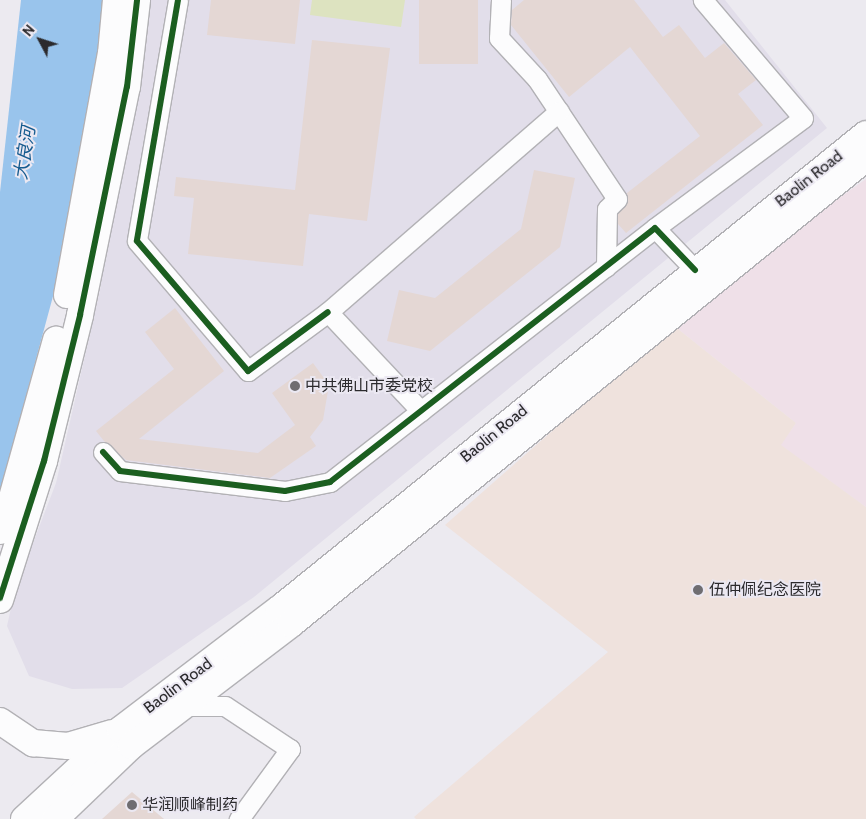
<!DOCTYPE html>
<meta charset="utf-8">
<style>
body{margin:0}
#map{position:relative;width:866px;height:819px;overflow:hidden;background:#eceaf0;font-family:Cabin,"Noto Sans SC",sans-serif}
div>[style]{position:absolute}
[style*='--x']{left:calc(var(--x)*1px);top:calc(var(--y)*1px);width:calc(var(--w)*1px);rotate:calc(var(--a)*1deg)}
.built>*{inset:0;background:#e2deea}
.industrial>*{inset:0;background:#efe0e8}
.medical>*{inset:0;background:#efe2dd}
.green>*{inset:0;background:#dde3c0}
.water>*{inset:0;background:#99c4ec}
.building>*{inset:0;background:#e4d7d4;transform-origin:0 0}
.roads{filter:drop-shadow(1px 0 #b2b1b5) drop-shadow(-1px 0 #b2b1b5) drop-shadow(0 1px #b2b1b5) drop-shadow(0 -1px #b2b1b5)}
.street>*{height:19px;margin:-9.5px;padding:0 9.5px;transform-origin:9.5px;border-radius:9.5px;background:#fcfcfd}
.secondary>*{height:26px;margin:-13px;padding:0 13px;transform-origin:13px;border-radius:13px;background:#fcfcfd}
.cycleway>*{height:6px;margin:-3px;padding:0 3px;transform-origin:3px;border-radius:3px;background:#1b5e20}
.dots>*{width:14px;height:14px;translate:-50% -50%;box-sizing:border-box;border:2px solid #ebe8f2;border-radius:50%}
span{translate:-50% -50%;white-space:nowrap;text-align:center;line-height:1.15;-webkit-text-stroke:4px #ebe8f2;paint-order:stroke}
.street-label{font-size:16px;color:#2b2a2d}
.poi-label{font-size:16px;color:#2b2a2d}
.left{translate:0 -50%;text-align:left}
.water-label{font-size:18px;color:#165b8f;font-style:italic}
.north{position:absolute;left:15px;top:15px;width:50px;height:50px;-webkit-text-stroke:4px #ebe8f2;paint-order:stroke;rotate:310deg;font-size:14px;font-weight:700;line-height:20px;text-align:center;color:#2b2a2d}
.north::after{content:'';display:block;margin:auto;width:18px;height:22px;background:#2b2a2d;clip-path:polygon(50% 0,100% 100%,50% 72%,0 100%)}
</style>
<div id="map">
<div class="built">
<i style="clip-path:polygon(145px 0,725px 0,827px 128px,254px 597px,122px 688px,72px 689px,29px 676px,7px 626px,15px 590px,56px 483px,100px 290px)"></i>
</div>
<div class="industrial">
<i style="clip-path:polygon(866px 179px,866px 507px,780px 445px,796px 423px,673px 325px,786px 235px)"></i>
</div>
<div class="medical">
<i style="clip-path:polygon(673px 325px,796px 423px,781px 445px,866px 507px,866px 819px,416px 819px,414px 817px,608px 652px,445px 525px)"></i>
</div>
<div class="green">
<i style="clip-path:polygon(312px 0,405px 0,401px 27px,310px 15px)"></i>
</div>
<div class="water">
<i style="clip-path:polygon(21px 0,108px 0,62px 263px,0 492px,0 192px)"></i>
</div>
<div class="building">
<i style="clip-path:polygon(211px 0,300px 0,295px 44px,207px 35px)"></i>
<i style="left:419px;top:0;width:59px;height:64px"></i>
<i style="clip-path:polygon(524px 0,634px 0,663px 37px,679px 25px,705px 58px,724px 43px,756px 80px,738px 94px,763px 125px,626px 233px,618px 224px,618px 214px,628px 202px,627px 193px,700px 136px,630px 47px,569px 97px,511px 25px,512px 10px)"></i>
<i style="clip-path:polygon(312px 40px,390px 48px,367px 221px,309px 214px,303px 266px,188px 254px,194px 198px,174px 196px,176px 177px,295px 190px)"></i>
<i style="clip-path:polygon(534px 170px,575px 178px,560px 247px,430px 351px,387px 341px,399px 290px,435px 298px,521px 229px)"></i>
<i style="clip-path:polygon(175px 308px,224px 371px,139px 439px,258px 453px,295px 425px,272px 393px,313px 363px,329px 385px,323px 420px,310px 437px,316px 446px,270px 478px,126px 460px,104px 441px,96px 431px,174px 369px,145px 332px)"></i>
<i style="clip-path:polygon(132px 792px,164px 819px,102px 819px)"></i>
</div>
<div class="roads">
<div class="street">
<i style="--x:178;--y:0;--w:244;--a:99.7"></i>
<i style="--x:137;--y:241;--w:171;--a:49.5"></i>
<i style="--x:248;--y:371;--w:99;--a:-36.4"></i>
<i style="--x:501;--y:0;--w:38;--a:93"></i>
<i style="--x:499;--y:38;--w:56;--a:47.2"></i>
<i style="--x:537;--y:79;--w:144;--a:56.3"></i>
<i style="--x:617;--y:199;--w:14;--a:135"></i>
<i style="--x:607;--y:209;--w:58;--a:91"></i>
<i style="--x:655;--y:228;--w:184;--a:-36.6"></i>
<i style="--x:803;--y:118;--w:155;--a:-130.3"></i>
<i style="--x:421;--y:411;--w:136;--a:-133.2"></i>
<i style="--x:328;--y:312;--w:306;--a:-41"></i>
<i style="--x:103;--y:452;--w:25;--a:48"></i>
<i style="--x:120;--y:471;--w:166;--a:6.9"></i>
<i style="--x:285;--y:491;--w:46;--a:-11.3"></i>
<i style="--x:330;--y:482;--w:412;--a:-38"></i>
<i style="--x:655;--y:228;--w:58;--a:46.4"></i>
<i style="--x:184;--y:706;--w:41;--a:0"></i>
<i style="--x:225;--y:706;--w:78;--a:33.5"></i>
<i style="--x:290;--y:749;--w:87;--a:126.1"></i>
</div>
<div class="secondary">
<i style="--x:67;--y:295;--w:245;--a:-79.7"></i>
<i style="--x:111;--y:54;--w:54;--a:-84.7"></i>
<i style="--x:0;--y:531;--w:21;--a:-67"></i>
<i style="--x:8;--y:512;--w:179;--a:-74.4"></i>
<i style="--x:0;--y:600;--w:146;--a:-72.4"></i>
<i style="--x:44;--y:461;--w:150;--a:-76.1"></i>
<i style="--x:80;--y:315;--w:233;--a:-78.4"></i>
<i style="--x:127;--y:87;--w:88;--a:-83.4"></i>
<i style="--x:0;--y:721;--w:40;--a:34"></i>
<i style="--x:33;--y:743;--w:35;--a:5"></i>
<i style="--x:68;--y:746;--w:46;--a:-16.5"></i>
<i style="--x:24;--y:819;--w:131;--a:-42.8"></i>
<i style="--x:120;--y:730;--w:200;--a:-37.3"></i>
<i style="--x:279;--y:609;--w:755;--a:-38.98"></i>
<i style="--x:55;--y:819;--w:105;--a:-43.8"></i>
<i style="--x:131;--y:746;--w:201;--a:-37.3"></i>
<i style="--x:291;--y:624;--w:740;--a:-39.02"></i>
</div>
</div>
<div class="cycleway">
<i style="--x:178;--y:0;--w:244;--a:99.7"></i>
<i style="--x:137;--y:241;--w:171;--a:49.5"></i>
<i style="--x:248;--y:371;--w:99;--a:-36.4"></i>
<i style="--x:103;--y:452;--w:25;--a:48"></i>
<i style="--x:120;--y:471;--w:166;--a:6.9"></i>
<i style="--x:285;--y:491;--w:46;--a:-11.3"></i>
<i style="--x:330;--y:482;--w:412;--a:-38"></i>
<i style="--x:655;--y:228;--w:58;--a:46.4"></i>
<i style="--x:0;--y:598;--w:144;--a:-72.2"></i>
<i style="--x:44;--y:461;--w:150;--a:-76.1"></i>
<i style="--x:80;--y:315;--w:233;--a:-78.4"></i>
<i style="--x:127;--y:87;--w:88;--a:-83.4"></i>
</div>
<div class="dots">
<i style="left:295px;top:386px;background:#6f6d71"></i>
<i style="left:698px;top:590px;background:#6f6d71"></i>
<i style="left:132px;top:805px;background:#6f6d71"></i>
</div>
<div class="street-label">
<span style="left:809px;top:179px;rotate:-38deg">Baolin Road</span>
<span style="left:494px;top:434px;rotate:-39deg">Baolin Road</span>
<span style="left:178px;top:686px;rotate:-37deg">Baolin Road</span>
</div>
<div class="poi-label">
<span class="left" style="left:305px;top:386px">中共佛山市委党校</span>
<span class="left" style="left:709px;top:590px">伍仲佩纪念医院</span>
<span class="left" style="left:142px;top:805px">华润顺峰制药</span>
</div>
<div class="water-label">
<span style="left:25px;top:153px;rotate:-81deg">大良河</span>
</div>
<div class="north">N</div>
</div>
